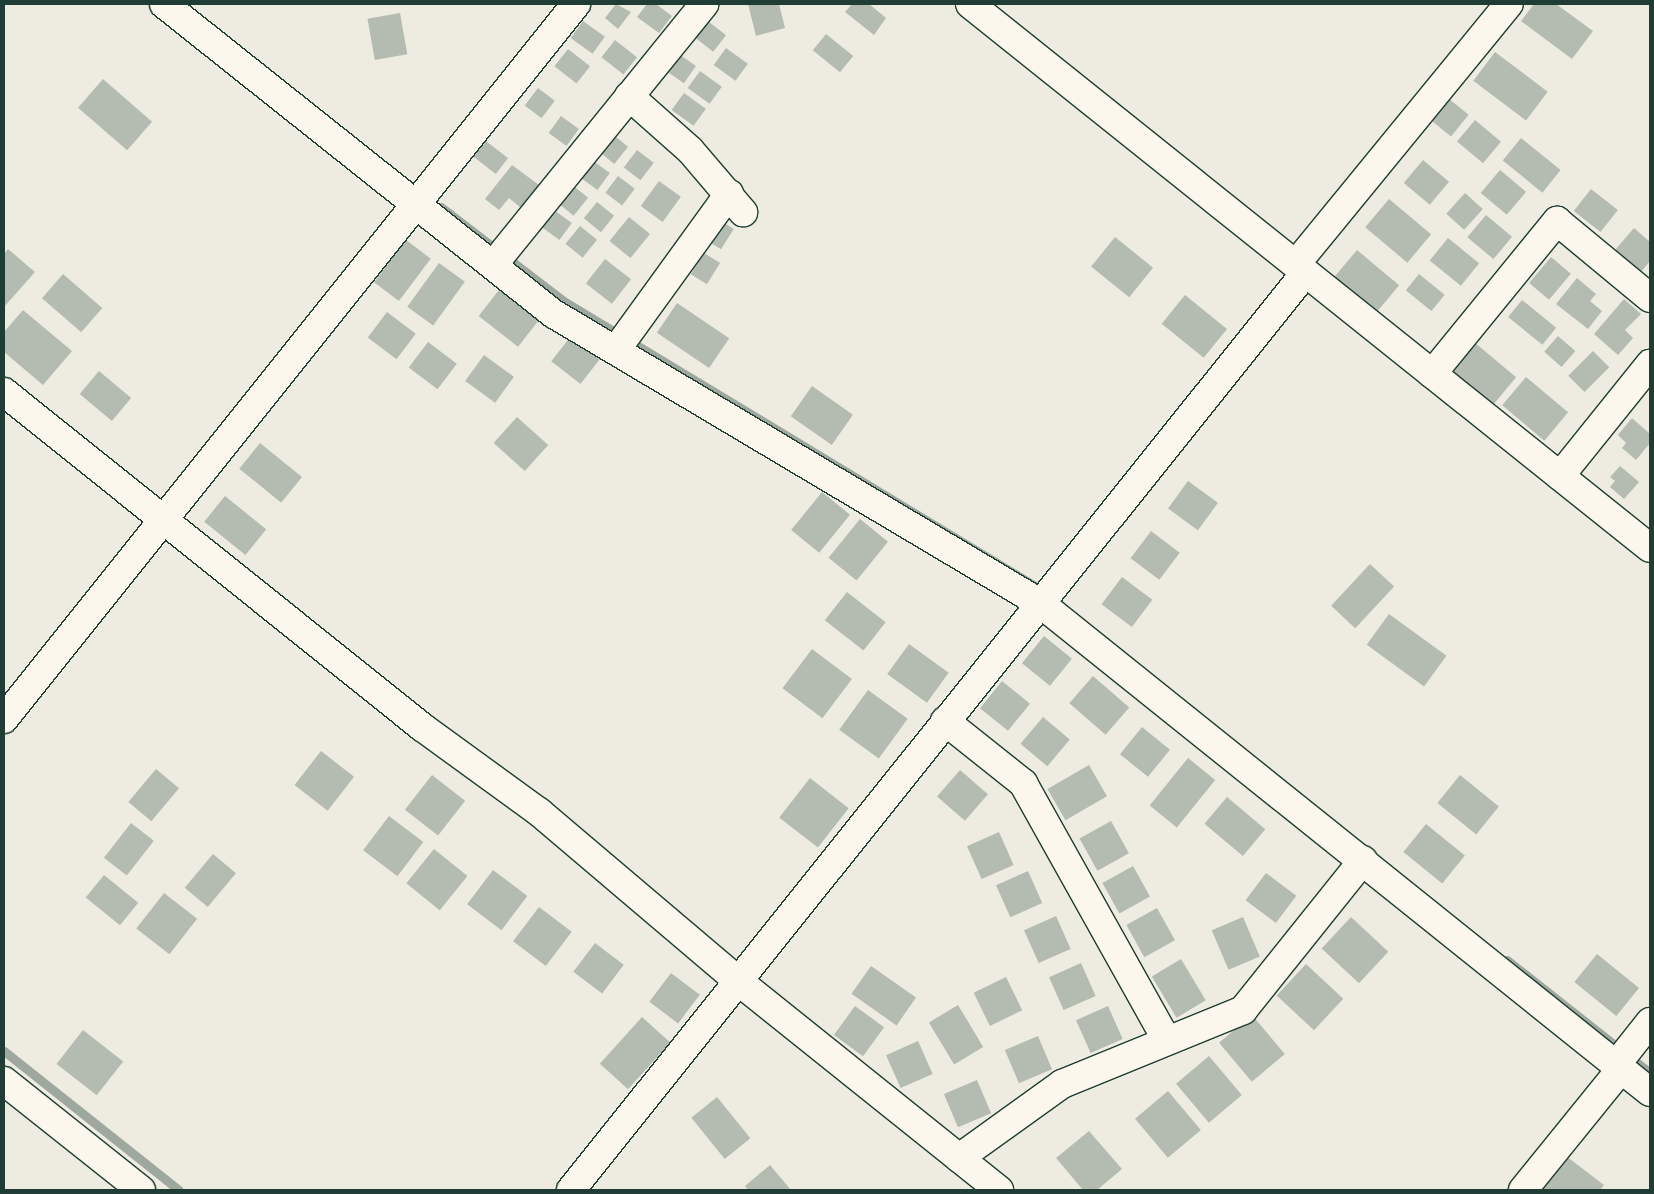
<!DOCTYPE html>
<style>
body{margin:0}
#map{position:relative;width:1654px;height:1194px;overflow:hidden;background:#eeece1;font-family:"Playpen Sans",sans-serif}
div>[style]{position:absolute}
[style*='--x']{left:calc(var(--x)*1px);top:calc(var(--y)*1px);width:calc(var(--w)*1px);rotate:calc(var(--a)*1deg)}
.stream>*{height:9px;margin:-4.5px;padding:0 4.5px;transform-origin:4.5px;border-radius:4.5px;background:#9fa89f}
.building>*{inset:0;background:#b4bbb0;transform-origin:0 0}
.roads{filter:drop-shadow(1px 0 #1f3d34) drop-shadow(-1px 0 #1f3d34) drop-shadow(0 1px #1f3d34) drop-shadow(0 -1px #1f3d34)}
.street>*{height:28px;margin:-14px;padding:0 14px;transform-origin:14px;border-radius:14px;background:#fbf7ec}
span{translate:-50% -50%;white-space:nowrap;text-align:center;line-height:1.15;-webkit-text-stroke:4px #fbf7ec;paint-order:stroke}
.frame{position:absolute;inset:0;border:5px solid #1f3d34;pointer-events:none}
</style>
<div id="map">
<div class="stream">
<i style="--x:441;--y:207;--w:153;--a:37.5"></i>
<i style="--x:562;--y:300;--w:564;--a:31.16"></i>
<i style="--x:1507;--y:960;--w:182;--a:38.3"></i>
<i style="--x:4;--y:1051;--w:223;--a:38.5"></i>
</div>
<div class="building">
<i style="clip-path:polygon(616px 4px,631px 12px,618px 29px,605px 18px)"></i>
<i style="clip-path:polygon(647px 4px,656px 4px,672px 16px,659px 33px,637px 17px)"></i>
<i style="clip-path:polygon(748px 4px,779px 4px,785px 28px,756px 36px)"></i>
<i style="clip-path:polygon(852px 4px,869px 4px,886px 18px,874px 35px,845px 12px)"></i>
<i style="clip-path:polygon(1534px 4px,1556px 4px,1593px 31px,1572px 59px,1521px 21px)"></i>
<i style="left:400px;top:13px;width:42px;height:33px;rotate:80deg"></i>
<i style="left:704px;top:18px;width:28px;height:21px;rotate:38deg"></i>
<i style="left:583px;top:21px;width:27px;height:21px;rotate:36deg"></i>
<i style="left:826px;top:34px;width:35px;height:21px;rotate:39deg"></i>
<i style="left:615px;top:40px;width:28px;height:22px;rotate:38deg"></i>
<i style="left:726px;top:48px;width:27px;height:21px;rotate:36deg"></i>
<i style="left:568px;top:49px;width:28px;height:22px;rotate:38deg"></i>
<i style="left:673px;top:50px;width:28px;height:21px;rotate:35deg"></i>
<i style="left:1495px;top:52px;width:66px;height:36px;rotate:37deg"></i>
<i style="left:700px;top:71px;width:27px;height:21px;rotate:36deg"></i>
<i style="left:103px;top:79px;width:65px;height:38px;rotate:41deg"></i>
<i style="left:538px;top:88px;width:21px;height:22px;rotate:37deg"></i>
<i style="left:684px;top:93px;width:27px;height:21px;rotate:36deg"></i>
<i style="left:1443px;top:94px;width:33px;height:28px;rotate:39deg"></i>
<i style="left:561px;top:116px;width:22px;height:21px;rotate:36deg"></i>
<i style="left:1475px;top:120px;width:34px;height:28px;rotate:40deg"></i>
<i style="left:611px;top:133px;width:22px;height:22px;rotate:39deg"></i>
<i style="left:1521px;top:138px;width:51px;height:29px;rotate:39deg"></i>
<i style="left:486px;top:141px;width:28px;height:20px;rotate:38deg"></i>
<i style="left:637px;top:150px;width:21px;height:22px;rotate:37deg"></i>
<i style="left:592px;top:160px;width:22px;height:21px;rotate:36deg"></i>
<i style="left:1423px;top:160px;width:34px;height:30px;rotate:40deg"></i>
<i style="clip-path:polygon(512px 165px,539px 185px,521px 208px,509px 198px,499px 210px,485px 199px)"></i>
<i style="left:1500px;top:170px;width:34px;height:30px;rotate:40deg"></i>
<i style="left:618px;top:176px;width:21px;height:21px;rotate:37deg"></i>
<i style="left:659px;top:181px;width:27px;height:31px;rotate:36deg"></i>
<i style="left:571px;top:184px;width:22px;height:23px;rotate:39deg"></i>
<i style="left:1591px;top:189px;width:34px;height:28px;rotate:38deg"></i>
<i style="left:1465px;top:193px;width:24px;height:28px;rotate:42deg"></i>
<i style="left:1389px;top:199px;width:55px;height:37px;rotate:40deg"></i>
<i style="left:597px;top:202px;width:22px;height:21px;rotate:39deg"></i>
<i style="left:554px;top:210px;width:22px;height:21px;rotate:36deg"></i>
<i style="left:1486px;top:215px;width:34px;height:29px;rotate:40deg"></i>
<i style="left:629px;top:217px;width:27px;height:31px;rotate:39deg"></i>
<i style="left:721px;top:221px;width:15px;height:24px;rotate:32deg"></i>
<i style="left:580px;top:226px;width:22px;height:23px;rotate:39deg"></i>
<i style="clip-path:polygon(1634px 228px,1650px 242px,1650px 261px,1641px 272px,1615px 250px)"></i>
<i style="left:1115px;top:237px;width:49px;height:38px;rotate:39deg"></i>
<i style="left:1448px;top:238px;width:40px;height:29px;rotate:39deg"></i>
<i style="left:406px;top:240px;width:31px;height:53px;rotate:37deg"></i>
<i style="clip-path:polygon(8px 249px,35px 272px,4px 307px,4px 254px)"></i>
<i style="left:1357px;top:250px;width:55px;height:37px;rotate:40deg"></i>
<i style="left:704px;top:253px;width:19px;height:25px;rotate:32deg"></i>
<i style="left:1551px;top:257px;width:26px;height:34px;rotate:40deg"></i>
<i style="left:605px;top:259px;width:33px;height:31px;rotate:38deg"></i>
<i style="left:439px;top:263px;width:32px;height:54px;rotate:36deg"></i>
<i style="left:63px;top:274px;width:52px;height:32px;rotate:41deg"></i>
<i style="left:1419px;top:274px;width:33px;height:21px;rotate:39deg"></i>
<i style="clip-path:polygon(1577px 278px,1596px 294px,1590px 301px,1602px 311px,1588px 329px,1556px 304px)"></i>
<i style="left:499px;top:290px;width:50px;height:33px;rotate:38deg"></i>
<i style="left:1185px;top:295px;width:54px;height:37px;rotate:39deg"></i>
<i style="clip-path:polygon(1624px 299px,1641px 314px,1625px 330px,1633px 338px,1618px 355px,1594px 334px)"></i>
<i style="left:1522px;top:300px;width:44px;height:22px;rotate:39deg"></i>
<i style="left:677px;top:303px;width:63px;height:36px;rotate:34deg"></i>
<i style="clip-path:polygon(23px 310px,72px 351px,43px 385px,4px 352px,4px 332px)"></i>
<i style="left:387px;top:312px;width:36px;height:32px;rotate:37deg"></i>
<i style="left:571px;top:336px;width:37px;height:32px;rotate:38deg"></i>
<i style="left:1558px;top:336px;width:23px;height:21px;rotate:41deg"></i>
<i style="left:428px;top:342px;width:36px;height:32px;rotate:37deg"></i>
<i style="left:1474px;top:342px;width:55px;height:36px;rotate:40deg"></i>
<i style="left:1593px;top:351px;width:23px;height:35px;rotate:45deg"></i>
<i style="left:484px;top:355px;width:37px;height:32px;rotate:36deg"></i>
<i style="left:99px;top:371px;width:42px;height:30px;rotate:40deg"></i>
<i style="left:1526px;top:377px;width:55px;height:37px;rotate:40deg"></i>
<i style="left:812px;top:386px;width:50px;height:37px;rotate:35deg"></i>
<i style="left:517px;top:417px;width:42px;height:35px;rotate:42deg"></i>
<i style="clip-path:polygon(1632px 418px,1650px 434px,1650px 443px,1636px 460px,1622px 448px,1626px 443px,1618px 435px)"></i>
<i style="left:260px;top:443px;width:54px;height:33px;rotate:39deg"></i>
<i style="clip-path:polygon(1620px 466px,1639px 482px,1624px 499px,1610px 487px,1615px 481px,1610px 477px)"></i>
<i style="left:1188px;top:481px;width:37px;height:34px;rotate:36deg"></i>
<i style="left:822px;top:492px;width:36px;height:49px;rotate:39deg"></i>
<i style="left:225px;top:496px;width:53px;height:33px;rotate:39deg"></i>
<i style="left:860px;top:519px;width:36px;height:50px;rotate:39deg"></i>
<i style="left:1151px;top:531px;width:36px;height:34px;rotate:37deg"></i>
<i style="left:1370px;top:564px;width:33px;height:57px;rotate:43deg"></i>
<i style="left:1122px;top:577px;width:38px;height:34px;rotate:37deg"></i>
<i style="left:847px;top:592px;width:49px;height:36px;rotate:38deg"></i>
<i style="left:1389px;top:614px;width:71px;height:38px;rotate:36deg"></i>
<i style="left:1044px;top:636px;width:36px;height:35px;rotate:39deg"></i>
<i style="left:909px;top:644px;width:49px;height:37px;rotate:36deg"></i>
<i style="left:812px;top:649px;width:50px;height:49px;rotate:37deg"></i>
<i style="left:1093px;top:676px;width:48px;height:36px;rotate:41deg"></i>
<i style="left:1002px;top:681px;width:36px;height:35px;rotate:39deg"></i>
<i style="left:868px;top:690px;width:49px;height:49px;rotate:36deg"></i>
<i style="left:1043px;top:717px;width:35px;height:35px;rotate:40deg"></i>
<i style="left:1142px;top:727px;width:36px;height:35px;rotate:39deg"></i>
<i style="left:321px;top:751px;width:42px;height:43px;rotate:38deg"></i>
<i style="left:1188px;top:758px;width:35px;height:61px;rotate:39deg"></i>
<i style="left:1089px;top:765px;width:36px;height:48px;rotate:60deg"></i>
<i style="left:156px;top:769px;width:30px;height:43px;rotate:40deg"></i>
<i style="left:960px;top:770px;width:37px;height:35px;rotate:41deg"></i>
<i style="left:432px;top:775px;width:42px;height:44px;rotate:38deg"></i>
<i style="left:1460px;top:775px;width:50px;height:36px;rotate:39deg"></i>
<i style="left:810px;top:778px;width:49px;height:50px;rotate:38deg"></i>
<i style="left:1227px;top:797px;width:50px;height:35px;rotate:40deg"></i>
<i style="left:389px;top:816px;width:43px;height:43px;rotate:37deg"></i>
<i style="left:1111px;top:821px;width:37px;height:36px;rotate:61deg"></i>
<i style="left:131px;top:823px;width:29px;height:44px;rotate:38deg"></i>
<i style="left:1426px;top:824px;width:50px;height:36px;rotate:39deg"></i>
<i style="left:999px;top:832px;width:36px;height:35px;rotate:66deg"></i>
<i style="left:434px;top:849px;width:43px;height:44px;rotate:39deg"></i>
<i style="left:213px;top:854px;width:30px;height:44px;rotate:40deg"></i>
<i style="left:1133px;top:866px;width:35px;height:35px;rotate:61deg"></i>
<i style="left:493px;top:870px;width:43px;height:43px;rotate:37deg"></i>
<i style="left:1028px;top:871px;width:35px;height:35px;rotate:66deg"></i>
<i style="left:1266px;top:873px;width:38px;height:34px;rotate:37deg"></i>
<i style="left:104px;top:875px;width:44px;height:29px;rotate:39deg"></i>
<i style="left:164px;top:893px;width:42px;height:45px;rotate:38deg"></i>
<i style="left:539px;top:907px;width:41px;height:43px;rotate:37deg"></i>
<i style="left:1157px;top:908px;width:37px;height:35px;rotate:61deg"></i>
<i style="left:1056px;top:916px;width:36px;height:35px;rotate:66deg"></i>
<i style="left:1243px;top:917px;width:43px;height:34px;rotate:67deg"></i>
<i style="left:1351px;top:917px;width:51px;height:43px;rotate:43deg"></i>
<i style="left:595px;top:943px;width:36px;height:36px;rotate:37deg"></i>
<i style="left:1597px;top:954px;width:54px;height:36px;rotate:39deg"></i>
<i style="left:1181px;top:959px;width:48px;height:34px;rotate:59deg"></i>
<i style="left:1081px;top:963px;width:36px;height:35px;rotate:66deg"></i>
<i style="left:1306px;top:964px;width:51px;height:43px;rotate:43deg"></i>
<i style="left:871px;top:966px;width:55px;height:34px;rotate:35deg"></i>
<i style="left:671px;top:973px;width:36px;height:36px;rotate:37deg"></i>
<i style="left:1006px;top:977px;width:37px;height:36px;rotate:64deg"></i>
<i style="left:958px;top:1005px;width:49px;height:34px;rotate:59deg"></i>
<i style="left:855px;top:1006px;width:36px;height:36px;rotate:36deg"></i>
<i style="left:1108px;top:1006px;width:36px;height:35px;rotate:66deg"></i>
<i style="left:1252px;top:1015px;width:51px;height:43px;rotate:50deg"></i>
<i style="left:642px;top:1017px;width:38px;height:63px;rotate:42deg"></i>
<i style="left:83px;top:1030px;width:51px;height:43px;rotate:38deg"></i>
<i style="left:1038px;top:1036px;width:36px;height:36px;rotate:67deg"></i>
<i style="left:918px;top:1041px;width:36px;height:35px;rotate:66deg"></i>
<i style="left:1209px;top:1056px;width:51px;height:43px;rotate:50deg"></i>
<i style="left:977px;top:1080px;width:36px;height:36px;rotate:67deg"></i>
<i style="left:1168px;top:1091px;width:51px;height:43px;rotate:50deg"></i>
<i style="left:717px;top:1097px;width:53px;height:33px;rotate:51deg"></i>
<i style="clip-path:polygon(1089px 1131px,1122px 1169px,1097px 1190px,1083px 1190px,1056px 1158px)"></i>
<i style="clip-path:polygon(1566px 1156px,1604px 1185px,1600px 1190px,1540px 1189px)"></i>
<i style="clip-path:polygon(770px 1165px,791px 1190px,748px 1190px,745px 1186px)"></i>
</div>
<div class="roads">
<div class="street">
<i style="--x:164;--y:4;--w:498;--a:38.5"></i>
<i style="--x:554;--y:314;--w:565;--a:30.74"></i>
<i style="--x:1040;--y:603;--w:782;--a:38.72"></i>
<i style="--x:970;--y:4;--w:871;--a:38.66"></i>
<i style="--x:629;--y:96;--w:81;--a:41.5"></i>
<i style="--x:690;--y:150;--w:82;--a:49.5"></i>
<i style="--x:1296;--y:264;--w:336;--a:-50.7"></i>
<i style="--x:493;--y:265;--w:336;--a:-51"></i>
<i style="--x:616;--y:350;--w:193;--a:-54.1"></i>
<i style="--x:1432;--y:374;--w:198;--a:-50.8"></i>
<i style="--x:1557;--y:221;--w:121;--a:39.6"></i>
<i style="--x:4;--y:392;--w:536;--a:38.71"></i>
<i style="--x:422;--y:727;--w:145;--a:36"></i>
<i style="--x:539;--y:812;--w:260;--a:40.3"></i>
<i style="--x:737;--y:980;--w:336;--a:38.7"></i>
<i style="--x:1560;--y:476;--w:144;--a:-51.2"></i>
<i style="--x:4;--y:719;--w:916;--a:-51.34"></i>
<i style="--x:945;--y:721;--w:100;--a:38.5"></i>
<i style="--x:1023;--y:783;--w:295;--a:60.8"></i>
<i style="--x:1616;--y:1065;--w:55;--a:-51.7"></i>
<i style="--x:4;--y:1081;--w:175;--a:38.5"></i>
<i style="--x:959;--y:1158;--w:127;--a:-35.7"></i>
<i style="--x:1062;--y:1084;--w:196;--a:-22.2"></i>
<i style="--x:1243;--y:1010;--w:192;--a:-51.3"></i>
<i style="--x:571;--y:1190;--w:1175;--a:-51.32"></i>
<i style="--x:1523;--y:1190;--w:156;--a:-51"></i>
</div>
</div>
<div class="frame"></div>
</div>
